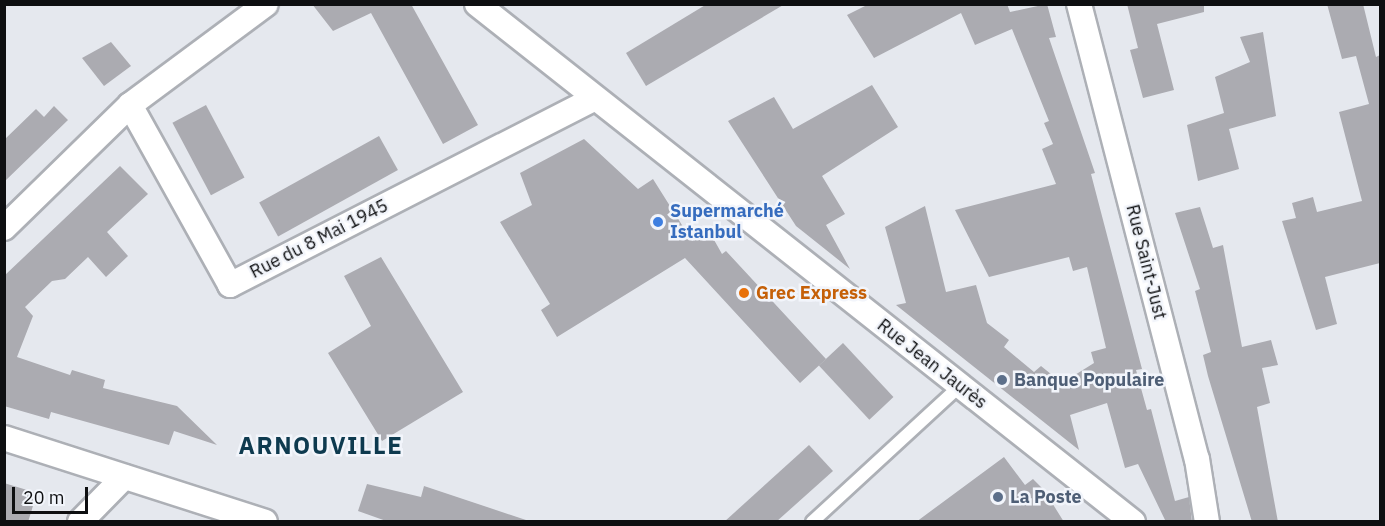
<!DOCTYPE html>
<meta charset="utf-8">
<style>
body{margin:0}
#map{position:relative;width:1385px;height:526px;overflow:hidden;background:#e5e8ee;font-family:"IBM Plex Sans",sans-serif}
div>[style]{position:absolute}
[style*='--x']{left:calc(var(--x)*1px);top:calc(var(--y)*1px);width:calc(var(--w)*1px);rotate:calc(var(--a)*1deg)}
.building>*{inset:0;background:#ababb1;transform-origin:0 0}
.roads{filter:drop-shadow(2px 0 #adb0b6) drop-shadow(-2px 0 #adb0b6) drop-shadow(0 2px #adb0b6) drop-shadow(0 -2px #adb0b6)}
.service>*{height:12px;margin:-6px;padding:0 6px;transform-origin:6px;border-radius:6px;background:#fff}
.minor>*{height:24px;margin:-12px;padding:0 12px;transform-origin:12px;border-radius:12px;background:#fff}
.dots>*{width:16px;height:16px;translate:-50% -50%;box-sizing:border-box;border:3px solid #f2f5fb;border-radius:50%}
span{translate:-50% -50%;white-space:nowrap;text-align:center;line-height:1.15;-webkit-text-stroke:5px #f2f5fb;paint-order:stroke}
.shop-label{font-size:18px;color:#366cbe;font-weight:700}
.left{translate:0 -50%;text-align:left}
.street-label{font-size:18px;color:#0e0f11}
.food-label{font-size:18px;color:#c56008;font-weight:700}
.service-label{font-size:18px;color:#4e5e75;font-weight:700}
.district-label{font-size:24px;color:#0e3a4f;font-weight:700;letter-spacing:1.5px}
.frame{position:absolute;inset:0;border:6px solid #0e0f11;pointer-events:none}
.scale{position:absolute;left:12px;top:487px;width:76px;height:27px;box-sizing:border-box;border:3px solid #0e0f11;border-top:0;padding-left:8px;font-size:18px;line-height:21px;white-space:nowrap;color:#0e0f11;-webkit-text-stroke:4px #f2f5fb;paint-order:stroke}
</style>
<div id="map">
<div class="building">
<i style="clip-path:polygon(312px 4px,411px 4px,478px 125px,443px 144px,371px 13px,333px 31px)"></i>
<i style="clip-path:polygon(707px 4px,785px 4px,646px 86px,626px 53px)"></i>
<i style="clip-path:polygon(869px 4px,1007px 4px,1010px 12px,1047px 4px,1056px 37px,1049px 38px,1095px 173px,1091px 174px,1142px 369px,1136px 370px,1147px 410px,1151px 409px,1175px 501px,1189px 497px,1192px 522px,1166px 522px,1138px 464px,1125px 468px,1107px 403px,1070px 415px,1079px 450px,896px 305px,906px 303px,885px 227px,925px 206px,946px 292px,976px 285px,987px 323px,1009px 340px,1004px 347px,1034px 372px,1041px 366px,1062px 383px,1094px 363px,1091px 352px,1106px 348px,1087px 267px,1073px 271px,1069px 257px,989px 277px,955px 210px,1056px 184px,1042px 149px,1053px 144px,1044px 123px,1049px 121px,1012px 29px,975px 45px,961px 13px,874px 58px,847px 15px)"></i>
<i style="clip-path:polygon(1127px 4px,1204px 4px,1204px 12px,1157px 24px,1174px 90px,1143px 98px,1130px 50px,1138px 48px)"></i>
<i style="clip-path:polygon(1327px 4px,1363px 4px,1376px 57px,1380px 55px,1380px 263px,1325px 277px,1337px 324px,1316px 330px,1282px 221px,1296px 218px,1292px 203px,1313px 197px,1317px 212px,1362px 201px,1339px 112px,1369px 104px,1356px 56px,1342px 59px)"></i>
<i style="clip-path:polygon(1263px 32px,1276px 116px,1229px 129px,1239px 169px,1198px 181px,1187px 125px,1224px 113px,1215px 77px,1250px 62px,1240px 37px)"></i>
<i style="clip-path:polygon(111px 42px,131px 66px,104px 86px,82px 58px)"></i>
<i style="clip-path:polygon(872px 85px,898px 127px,822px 176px,845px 214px,826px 225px,850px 269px,796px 226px,728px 121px,774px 97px,793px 129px)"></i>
<i style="left:206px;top:105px;width:82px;height:38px;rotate:62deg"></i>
<i style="clip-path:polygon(54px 106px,68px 120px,4px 182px,4px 140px,36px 109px,44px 117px)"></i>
<i style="left:379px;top:136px;width:39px;height:137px;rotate:61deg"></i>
<i style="clip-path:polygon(584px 139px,638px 189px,653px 179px,692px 241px,709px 231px,722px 254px,726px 251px,826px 359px,800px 383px,685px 258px,557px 337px,541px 310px,550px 304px,500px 222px,532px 205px,520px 173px)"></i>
<i style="clip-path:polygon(120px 166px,148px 194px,107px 232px,128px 256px,106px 277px,88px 257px,65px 279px,52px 281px,25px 307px,33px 316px,17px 357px,70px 375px,72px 370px,105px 380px,103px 388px,177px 406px,217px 445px,174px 431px,169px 445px,51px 412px,49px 419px,4px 406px,4px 276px)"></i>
<i style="clip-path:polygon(1200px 207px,1213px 248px,1223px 245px,1242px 347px,1271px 340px,1278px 365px,1262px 368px,1270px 403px,1257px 407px,1278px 522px,1252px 522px,1208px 376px,1203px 355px,1211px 352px,1195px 291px,1200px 289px,1175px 213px)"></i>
<i style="clip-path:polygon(381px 257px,463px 392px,382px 441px,328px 353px,371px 326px,344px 276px)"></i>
<i style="left:843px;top:343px;width:74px;height:33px;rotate:47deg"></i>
<i style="clip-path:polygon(809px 445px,833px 471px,776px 522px,724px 522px)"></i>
<i style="clip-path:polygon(1004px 457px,1025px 485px,1033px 479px,1044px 490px,1064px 522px,916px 522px)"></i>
<i style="clip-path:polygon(4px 483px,37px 493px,28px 522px,4px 522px)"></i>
<i style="clip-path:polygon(367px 484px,421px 497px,424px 486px,532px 522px,389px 522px,358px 511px)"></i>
</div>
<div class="roads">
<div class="service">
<i style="--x:812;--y:522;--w:201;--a:-42.6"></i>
</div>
<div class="minor">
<i style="--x:477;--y:4;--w:836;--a:38.3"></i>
<i style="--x:1079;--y:4;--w:470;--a:75.5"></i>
<i style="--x:1197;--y:459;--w:64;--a:81"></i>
<i style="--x:130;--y:105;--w:206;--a:60.9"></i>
<i style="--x:230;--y:285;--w:407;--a:-27.1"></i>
<i style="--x:4;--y:228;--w:176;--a:-44.3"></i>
<i style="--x:130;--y:105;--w:169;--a:-36.6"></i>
<i style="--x:4;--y:438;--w:274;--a:17.8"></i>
<i style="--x:80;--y:522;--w:63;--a:-45.6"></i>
</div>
</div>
<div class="dots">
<i style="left:658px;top:222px;background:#3f7fe0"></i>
<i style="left:744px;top:293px;background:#e8710a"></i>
<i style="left:1002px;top:380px;background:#5c6f8a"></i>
<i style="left:998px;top:497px;background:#5c6f8a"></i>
</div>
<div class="shop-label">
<span class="left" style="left:670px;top:222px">Supermarché<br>Istanbul</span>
</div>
<div class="street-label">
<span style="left:319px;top:239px;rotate:-27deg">Rue du 8 Mai 1945</span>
<span style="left:1146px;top:262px;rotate:76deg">Rue Saint-Just</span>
<span style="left:932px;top:364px;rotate:38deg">Rue Jean Jaurès</span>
</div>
<div class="food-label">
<span class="left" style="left:756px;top:293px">Grec Express</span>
</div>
<div class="service-label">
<span class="left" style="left:1014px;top:380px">Banque Populaire</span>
<span class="left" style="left:1010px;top:497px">La Poste</span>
</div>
<div class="district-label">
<span style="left:321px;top:446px">ARNOUVILLE</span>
</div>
<div class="frame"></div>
<div class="scale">20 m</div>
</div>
